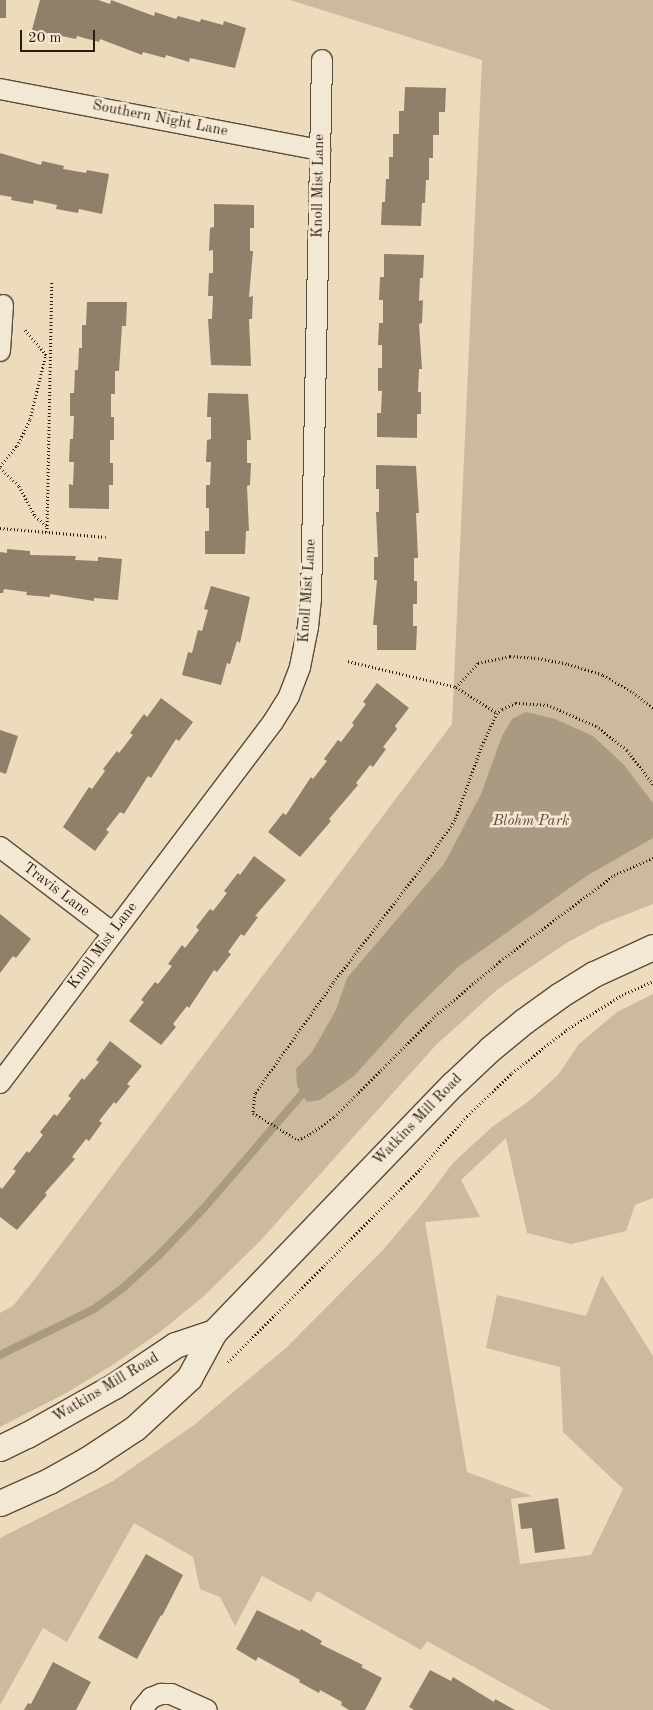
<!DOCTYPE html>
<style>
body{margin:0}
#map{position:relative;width:653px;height:1710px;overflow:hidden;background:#ecdbbd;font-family:"Old Standard TT",serif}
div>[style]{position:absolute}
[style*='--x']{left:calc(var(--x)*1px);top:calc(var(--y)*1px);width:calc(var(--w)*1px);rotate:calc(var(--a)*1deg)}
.green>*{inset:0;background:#ccba9f}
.water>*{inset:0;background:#ab9a82}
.stream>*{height:8px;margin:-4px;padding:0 4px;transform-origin:4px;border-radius:4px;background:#ab9a82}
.building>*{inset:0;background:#907f69;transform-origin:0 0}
.path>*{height:3px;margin-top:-1.5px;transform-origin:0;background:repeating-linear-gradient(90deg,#2d1b0e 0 1px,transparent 0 3.5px)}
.roads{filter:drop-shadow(1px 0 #5d4b3a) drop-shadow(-1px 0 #5d4b3a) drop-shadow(0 1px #5d4b3a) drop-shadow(0 -1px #5d4b3a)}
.minor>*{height:20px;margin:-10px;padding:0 10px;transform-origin:10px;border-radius:10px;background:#f3e8d4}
.tertiary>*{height:25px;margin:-12.5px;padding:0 12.5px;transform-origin:12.5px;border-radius:12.5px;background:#f3e8d4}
span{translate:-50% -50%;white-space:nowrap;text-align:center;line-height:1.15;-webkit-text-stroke:5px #f3e8d4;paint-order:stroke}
.street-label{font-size:15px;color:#2d1b0e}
.park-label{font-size:15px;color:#5d4b3a;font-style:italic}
.scale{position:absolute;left:20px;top:30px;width:75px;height:22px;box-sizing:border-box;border:2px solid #2d1b0e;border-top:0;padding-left:6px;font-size:15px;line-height:18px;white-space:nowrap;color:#2d1b0e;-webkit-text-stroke:4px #f3e8d4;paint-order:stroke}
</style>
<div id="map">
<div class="green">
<i style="clip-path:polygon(290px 0,653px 0,653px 904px,602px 924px,568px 942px,498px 989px,436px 1045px,260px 1241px,204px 1296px,160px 1332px,114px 1364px,66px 1393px,0 1427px,0 1313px,13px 1306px,34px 1280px,452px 724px,482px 60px)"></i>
<i style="clip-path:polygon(653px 994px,653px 1198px,635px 1205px,626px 1231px,571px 1244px,527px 1233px,506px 1138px,461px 1180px,480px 1217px,425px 1222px,467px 1472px,532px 1496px,511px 1499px,520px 1564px,591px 1555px,623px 1489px,563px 1432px,560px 1367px,486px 1348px,497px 1295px,586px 1316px,602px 1275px,653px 1356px,653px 1710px,551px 1710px,427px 1641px,421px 1650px,317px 1591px,311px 1602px,262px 1576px,235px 1626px,220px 1597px,200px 1589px,193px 1557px,134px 1523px,67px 1642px,43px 1628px,0 1705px,0 1538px,113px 1481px,194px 1425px,287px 1347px,382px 1251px,422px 1204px,453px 1163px,492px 1127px,529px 1101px,558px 1075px,579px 1044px,617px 1012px)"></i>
</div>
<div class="water">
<i style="clip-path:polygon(526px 712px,555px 719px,593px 736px,624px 765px,653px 803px,653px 838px,588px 875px,458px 967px,409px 1015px,354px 1076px,320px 1100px,307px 1102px,297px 1086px,296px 1069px,312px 1052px,336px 1010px,347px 978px,444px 864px,481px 794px,502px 736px,512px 719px)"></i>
</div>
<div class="stream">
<i style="--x:0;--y:1355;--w:105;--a:-26.1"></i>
<i style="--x:94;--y:1309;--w:37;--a:-36"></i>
<i style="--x:124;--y:1287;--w:47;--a:-42.4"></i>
<i style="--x:159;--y:1255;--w:65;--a:-46.2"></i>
<i style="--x:204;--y:1208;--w:160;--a:-49.3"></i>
</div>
<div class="building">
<i style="left:0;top:0;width:6px;height:18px"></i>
<i style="clip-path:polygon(40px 0,98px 0,110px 4px,111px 0,154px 16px,155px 12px,176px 19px,178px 16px,200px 22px,201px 19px,223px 25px,224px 21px,246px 28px,235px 68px,190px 58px,189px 62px,166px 55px,165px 58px,143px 52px,142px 55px,100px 39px,99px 42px,77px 36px,76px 39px,32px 30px)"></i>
<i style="clip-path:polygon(405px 87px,446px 88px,445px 112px,439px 112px,439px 135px,433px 135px,433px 158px,429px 158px,429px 180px,426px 180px,425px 203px,422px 203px,421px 226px,381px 225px,382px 202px,385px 202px,386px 179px,389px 179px,389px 157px,393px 157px,393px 134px,399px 134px,399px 111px,404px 111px)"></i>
<i style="clip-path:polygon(0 153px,41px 165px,42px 161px,64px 166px,63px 169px,86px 173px,87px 170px,109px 174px,102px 214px,79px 209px,78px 213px,56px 209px,57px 205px,34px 200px,33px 204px,11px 200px,12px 197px,0 195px)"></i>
<i style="clip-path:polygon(214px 204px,254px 205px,254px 228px,250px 228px,250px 251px,253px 251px,249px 297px,253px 296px,252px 319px,249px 319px,251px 366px,211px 365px,208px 319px,212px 319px,213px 296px,208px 296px,209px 273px,213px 273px,213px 250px,209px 251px,210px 228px,214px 227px)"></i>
<i style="clip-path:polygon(384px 254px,424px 255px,423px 278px,420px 278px,419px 301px,423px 300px,422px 323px,419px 324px,422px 369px,419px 369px,418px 392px,421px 392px,421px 414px,417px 414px,417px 438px,377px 437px,377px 413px,381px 413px,382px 391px,378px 391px,378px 368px,382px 368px,382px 345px,378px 345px,379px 323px,383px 323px,383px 300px,379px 300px,380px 277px,384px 277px)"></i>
<i style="clip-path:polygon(87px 302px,127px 302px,126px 326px,122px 326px,119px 371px,115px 371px,115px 394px,111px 394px,111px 417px,114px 417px,114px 440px,110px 440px,110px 463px,113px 463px,113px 485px,109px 485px,109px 509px,69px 508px,69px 484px,73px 485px,74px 462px,69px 462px,70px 439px,73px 439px,74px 416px,70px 416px,70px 393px,74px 393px,75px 370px,78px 370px,79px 348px,82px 348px,82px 325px,86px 325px)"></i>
<i style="clip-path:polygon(208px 393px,248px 394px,251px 440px,247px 440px,247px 463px,251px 463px,250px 485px,247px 486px,249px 531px,246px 531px,245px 554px,205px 554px,205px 531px,209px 531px,209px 508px,206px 508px,206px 485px,210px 485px,211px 462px,206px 462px,207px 440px,211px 439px,211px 417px,207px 417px)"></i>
<i style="clip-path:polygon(376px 465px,416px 466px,419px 513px,416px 513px,418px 558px,414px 558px,414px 581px,417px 581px,417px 604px,413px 604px,413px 626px,417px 626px,416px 650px,377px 650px,377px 625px,373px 625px,377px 580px,374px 580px,374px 557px,378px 557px,376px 512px,379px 512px,379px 489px,376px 489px)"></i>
<i style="clip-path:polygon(7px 549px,30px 551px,30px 555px,76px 556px,75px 560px,98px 561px,98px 557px,122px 559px,118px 600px,94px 598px,94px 601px,50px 594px,50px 597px,26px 595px,27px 592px,4px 589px,3px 593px,0 593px,0 552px,7px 553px)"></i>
<i style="clip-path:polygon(211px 586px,250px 597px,240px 643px,237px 641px,230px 664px,227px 663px,221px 685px,182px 675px,188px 652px,192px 653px,198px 630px,202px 631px,208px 610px,204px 609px)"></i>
<i style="clip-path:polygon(377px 683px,409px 708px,395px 726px,397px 729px,383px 747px,386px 749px,373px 767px,370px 765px,356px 783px,358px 785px,329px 819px,331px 821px,300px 857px,268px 832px,283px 813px,286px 815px,311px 777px,313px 779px,327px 761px,324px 759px,338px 740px,341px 742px,354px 725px,352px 723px,366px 704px,363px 702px)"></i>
<i style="clip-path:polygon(161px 698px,193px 722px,179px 741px,176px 739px,151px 778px,148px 776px,124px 814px,120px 812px,106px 830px,109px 832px,95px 851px,63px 827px,89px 787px,92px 789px,105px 771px,103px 769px,117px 751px,119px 753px,133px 735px,130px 733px,144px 714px,147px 717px)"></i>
<i style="clip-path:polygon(0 730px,18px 736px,6px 774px,0 772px)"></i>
<i style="clip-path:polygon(254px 856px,286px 880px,255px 916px,258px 917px,244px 936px,241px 934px,228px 952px,231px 954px,217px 972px,214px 970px,189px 1008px,187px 1006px,173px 1024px,176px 1027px,161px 1045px,129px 1021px,144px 1002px,141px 1000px,155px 982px,158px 984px,172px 966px,168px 964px,182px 945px,185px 948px,199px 930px,196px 927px,210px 909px,213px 911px,227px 893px,224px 891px,238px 873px,240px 875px)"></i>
<i style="clip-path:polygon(0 914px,31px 939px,16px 958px,13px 956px,0 973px)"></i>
<i style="clip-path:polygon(110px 1041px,142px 1066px,127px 1084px,130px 1086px,116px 1104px,114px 1102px,99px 1121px,102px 1123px,89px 1141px,86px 1139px,72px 1157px,75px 1159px,45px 1193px,47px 1195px,17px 1230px,0 1217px,0 1187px,2px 1189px,16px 1171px,13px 1169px,27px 1151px,29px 1153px,43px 1135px,40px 1132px,54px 1114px,57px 1116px,71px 1098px,68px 1096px,82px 1078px,84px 1080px,99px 1062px,96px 1060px)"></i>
<i style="clip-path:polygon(558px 1498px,565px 1549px,535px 1553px,532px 1528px,521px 1529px,518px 1504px)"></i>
<i style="clip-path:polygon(146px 1554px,183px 1575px,162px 1616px,161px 1615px,137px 1659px,98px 1638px)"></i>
<i style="clip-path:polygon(257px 1610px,300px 1631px,301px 1629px,322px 1641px,320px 1644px,363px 1665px,361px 1667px,382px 1678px,365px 1710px,349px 1710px,341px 1705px,342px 1702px,320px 1690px,319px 1693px,299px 1682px,300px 1680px,258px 1657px,256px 1661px,236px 1649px)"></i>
<i style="clip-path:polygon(53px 1662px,91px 1682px,76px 1710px,24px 1710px,28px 1703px,31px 1704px)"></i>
<i style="clip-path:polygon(430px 1670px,451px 1681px,453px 1677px,494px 1702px,495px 1699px,515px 1710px,414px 1710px,409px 1707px)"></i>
</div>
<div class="path">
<i style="--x:25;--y:330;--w:33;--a:49"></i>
<i style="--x:0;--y:466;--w:26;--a:-50"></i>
<i style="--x:17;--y:446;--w:30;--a:-64"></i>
<i style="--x:30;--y:419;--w:67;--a:-76.2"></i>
<i style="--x:0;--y:468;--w:26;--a:43"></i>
<i style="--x:19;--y:486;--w:34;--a:62"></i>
<i style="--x:35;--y:516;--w:16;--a:40"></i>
<i style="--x:0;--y:528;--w:106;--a:4.9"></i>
<i style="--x:47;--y:532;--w:250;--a:-88.9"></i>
<i style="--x:348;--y:661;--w:111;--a:13.5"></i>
<i style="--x:456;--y:687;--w:49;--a:32.4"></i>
<i style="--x:456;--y:687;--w:33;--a:-47"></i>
<i style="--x:478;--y:663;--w:33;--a:-12"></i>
<i style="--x:510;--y:656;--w:28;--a:4"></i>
<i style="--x:538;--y:658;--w:31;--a:11"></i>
<i style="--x:568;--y:664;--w:37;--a:17"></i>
<i style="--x:603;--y:675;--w:34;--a:30"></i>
<i style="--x:633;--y:692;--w:26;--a:39"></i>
<i style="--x:653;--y:784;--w:43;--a:-127.4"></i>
<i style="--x:627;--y:750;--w:39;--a:-142"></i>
<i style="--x:596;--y:726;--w:52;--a:-156.4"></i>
<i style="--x:548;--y:705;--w:32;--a:-176"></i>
<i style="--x:516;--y:703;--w:15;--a:157"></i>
<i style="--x:502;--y:709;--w:6;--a:141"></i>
<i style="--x:497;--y:713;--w:35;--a:115"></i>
<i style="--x:482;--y:745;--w:80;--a:109.8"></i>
<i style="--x:455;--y:820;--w:47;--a:124.7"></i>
<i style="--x:428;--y:859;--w:156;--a:127.5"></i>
<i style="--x:333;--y:983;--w:135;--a:125.3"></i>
<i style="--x:255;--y:1093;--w:20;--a:96"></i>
<i style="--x:253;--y:1113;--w:52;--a:31"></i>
<i style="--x:298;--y:1140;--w:13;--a:-27"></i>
<i style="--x:310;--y:1134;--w:29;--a:-35"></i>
<i style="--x:334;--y:1117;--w:143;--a:-45"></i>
<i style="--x:435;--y:1016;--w:85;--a:-40.2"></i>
<i style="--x:500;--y:961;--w:143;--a:-37"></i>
<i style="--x:614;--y:875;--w:43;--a:-23.6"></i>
<i style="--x:228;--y:1362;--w:272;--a:-45.1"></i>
<i style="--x:420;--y:1169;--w:71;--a:-48.4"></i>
<i style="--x:467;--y:1116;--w:62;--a:-43.7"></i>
<i style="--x:512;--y:1073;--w:69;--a:-38.5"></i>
<i style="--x:566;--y:1030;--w:66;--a:-32"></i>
<i style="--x:622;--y:995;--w:34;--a:-24"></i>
</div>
<div class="roads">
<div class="minor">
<i style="--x:0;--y:89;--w:326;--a:10.8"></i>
<i style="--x:0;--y:351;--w:46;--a:-86.3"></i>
<i style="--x:0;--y:847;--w:142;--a:37.3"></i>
<i style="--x:0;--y:1083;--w:453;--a:-52.9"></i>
<i style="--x:273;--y:722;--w:31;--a:-58"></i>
<i style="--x:289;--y:696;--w:31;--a:-69"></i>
<i style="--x:300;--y:667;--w:41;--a:-78.7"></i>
<i style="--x:308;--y:627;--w:28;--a:-84"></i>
<i style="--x:311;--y:599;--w:539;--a:-88.83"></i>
<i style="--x:141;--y:1710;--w:16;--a:-50"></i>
<i style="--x:151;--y:1698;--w:11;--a:-22"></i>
<i style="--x:161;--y:1694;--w:10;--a:0"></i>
<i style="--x:171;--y:1694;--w:39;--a:24"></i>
</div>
<div class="tertiary">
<i style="--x:0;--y:1448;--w:30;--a:-26"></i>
<i style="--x:27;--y:1435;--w:100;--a:-29.4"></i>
<i style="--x:114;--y:1386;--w:73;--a:-33.9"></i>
<i style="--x:175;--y:1345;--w:41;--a:-18.4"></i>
<i style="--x:0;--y:1503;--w:54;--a:-24.2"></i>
<i style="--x:49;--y:1481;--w:45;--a:-29.4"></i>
<i style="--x:88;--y:1459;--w:56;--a:-33.4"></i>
<i style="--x:135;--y:1428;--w:74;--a:-42.8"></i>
<i style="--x:189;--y:1378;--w:52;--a:-61.5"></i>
<i style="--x:214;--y:1332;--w:344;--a:-46.1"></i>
<i style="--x:453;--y:1084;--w:51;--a:-43.4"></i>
<i style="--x:490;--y:1049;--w:44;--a:-39.5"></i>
<i style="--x:524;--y:1021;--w:44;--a:-35.8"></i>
<i style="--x:560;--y:995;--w:40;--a:-32"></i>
<i style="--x:594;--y:974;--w:65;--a:-24.6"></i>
</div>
</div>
<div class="street-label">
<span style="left:160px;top:119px;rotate:11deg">Southern Night Lane</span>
<span style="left:319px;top:186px;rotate:-89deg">Knoll Mist Lane</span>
<span style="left:308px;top:591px;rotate:-86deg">Knoll Mist Lane</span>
<span style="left:56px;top:890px;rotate:37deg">Travis Lane</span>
<span style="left:103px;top:946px;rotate:-53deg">Knoll Mist Lane</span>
<span style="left:418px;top:1120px;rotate:-46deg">Watkins Mill Road</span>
<span style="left:106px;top:1388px;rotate:-31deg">Watkins Mill Road</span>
</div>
<div class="park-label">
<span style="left:531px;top:822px">Blohm Park</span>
</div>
<div class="scale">20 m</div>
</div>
